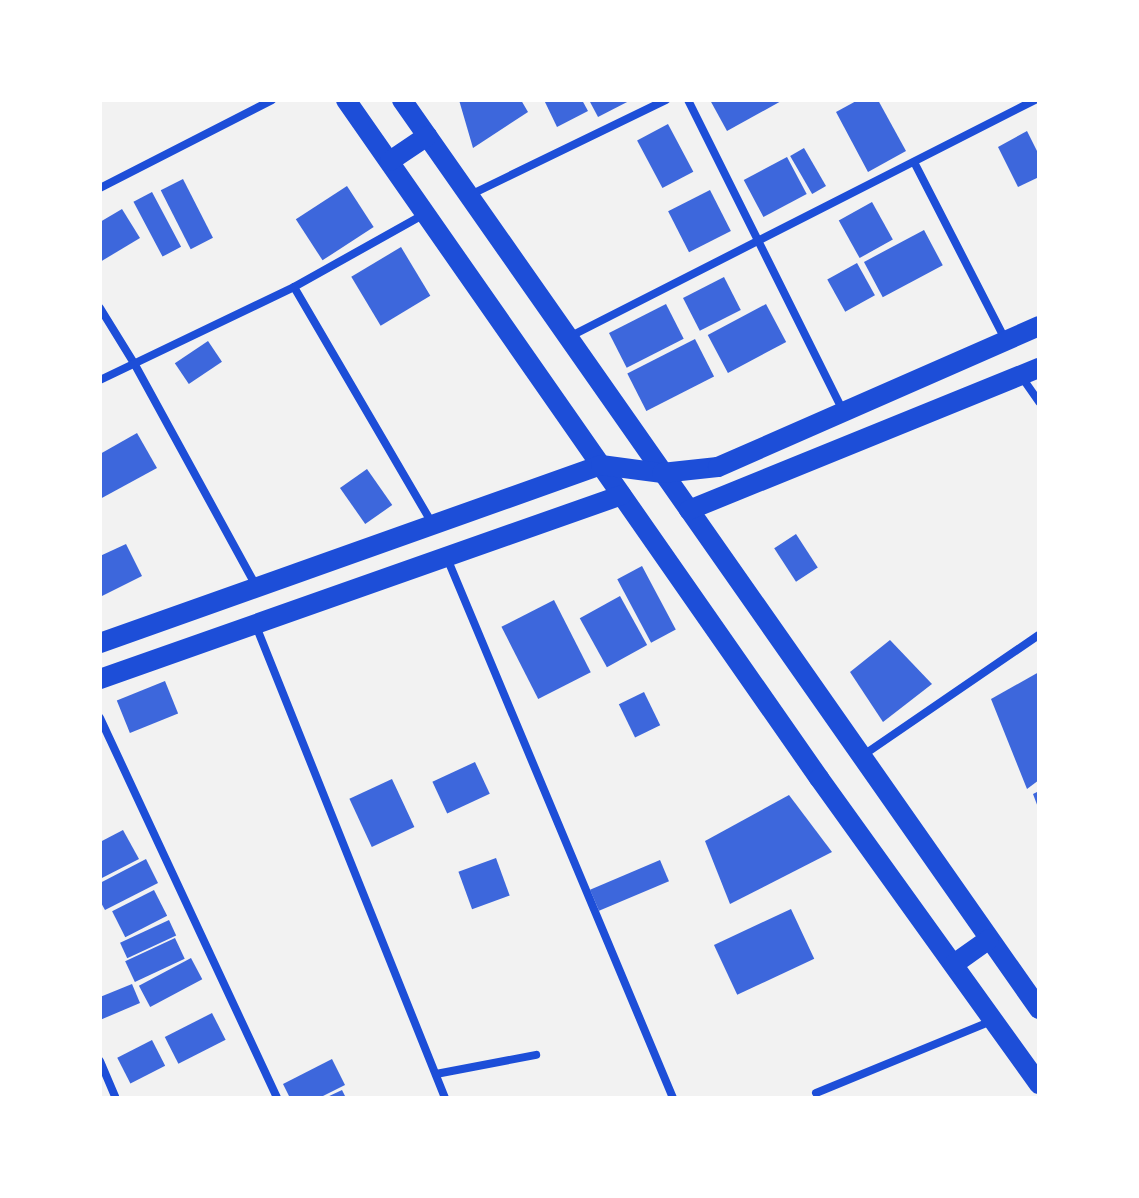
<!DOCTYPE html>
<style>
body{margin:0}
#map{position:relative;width:1139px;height:1198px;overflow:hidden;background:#f2f2f2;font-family:Helvetica,sans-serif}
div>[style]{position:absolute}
.building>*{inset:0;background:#3d67dc;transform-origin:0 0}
.minor>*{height:8px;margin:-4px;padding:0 4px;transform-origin:4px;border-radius:4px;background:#1d4ed8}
.primary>*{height:20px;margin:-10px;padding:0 10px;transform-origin:10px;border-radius:10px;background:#1d4ed8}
span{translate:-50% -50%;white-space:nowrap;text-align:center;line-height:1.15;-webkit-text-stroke:8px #fff;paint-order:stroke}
.frame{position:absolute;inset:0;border:102px solid #fff;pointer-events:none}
</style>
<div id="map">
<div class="building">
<i style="clip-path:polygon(459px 100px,521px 100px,528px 112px,473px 148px)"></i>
<i style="clip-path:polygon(544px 100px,582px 100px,588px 111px,557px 127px)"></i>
<i style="clip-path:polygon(589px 100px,631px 100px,598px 117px)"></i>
<i style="clip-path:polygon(710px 100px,783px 100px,727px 131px)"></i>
<i style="clip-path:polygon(858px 100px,878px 100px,906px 151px,868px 172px,836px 112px)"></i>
<i style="left:668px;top:124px;width:54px;height:35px;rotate:62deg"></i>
<i style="clip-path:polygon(1027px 131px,1039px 155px,1039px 177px,1018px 187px,998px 147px)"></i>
<i style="left:804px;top:148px;width:44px;height:16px;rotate:60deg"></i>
<i style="left:787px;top:157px;width:42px;height:49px;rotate:62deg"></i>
<i style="left:183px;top:179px;width:66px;height:25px;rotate:63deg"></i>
<i style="left:347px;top:186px;width:49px;height:61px;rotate:57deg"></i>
<i style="left:710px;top:190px;width:46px;height:47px;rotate:63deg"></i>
<i style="left:152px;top:192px;width:62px;height:21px;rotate:62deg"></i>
<i style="left:872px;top:202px;width:43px;height:38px;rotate:61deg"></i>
<i style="clip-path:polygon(122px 209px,140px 238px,100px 262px,100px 222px)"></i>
<i style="left:924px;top:230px;width:40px;height:68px;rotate:62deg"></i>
<i style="left:401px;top:247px;width:57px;height:58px;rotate:59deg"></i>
<i style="left:857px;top:263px;width:37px;height:34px;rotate:61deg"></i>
<i style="left:724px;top:277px;width:37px;height:46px;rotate:63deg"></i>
<i style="left:666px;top:304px;width:39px;height:64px;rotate:63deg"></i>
<i style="left:766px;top:304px;width:43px;height:66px;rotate:62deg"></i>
<i style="left:695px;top:339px;width:42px;height:76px;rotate:63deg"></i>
<i style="left:208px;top:341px;width:25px;height:40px;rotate:56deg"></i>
<i style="clip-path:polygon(137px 433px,157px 468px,100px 499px,100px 454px)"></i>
<i style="left:367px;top:469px;width:44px;height:33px;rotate:55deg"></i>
<i style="left:796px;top:534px;width:40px;height:26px;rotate:57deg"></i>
<i style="clip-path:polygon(126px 544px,142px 576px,100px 597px,100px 556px)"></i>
<i style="left:642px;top:566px;width:72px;height:28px;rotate:62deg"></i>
<i style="left:620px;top:596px;width:56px;height:46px;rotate:61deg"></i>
<i style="left:554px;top:600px;width:81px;height:59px;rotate:63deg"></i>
<i style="clip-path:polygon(890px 640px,932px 684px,883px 722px,850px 672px)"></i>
<i style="clip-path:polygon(1039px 672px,1039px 780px,1027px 789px,991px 699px)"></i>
<i style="left:165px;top:681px;width:35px;height:52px;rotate:68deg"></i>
<i style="left:644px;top:692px;width:37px;height:28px;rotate:64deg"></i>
<i style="left:475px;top:762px;width:35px;height:47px;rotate:65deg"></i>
<i style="left:392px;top:779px;width:53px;height:47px;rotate:65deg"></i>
<i style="clip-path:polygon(1039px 791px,1039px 810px,1033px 794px)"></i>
<i style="clip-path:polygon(789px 795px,832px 852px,730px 904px,705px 841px)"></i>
<i style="clip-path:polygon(123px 830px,139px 859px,100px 879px,100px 842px)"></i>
<i style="left:496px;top:858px;width:40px;height:40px;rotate:70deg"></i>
<i style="clip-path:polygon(146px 859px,158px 883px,105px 910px,100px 901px,100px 883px)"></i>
<i style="left:660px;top:860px;width:23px;height:76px;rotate:67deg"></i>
<i style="left:154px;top:890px;width:29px;height:47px;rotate:63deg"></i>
<i style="left:791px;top:909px;width:55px;height:85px;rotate:65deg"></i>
<i style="left:169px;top:920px;width:17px;height:54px;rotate:65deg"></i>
<i style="left:175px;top:938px;width:23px;height:55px;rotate:65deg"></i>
<i style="left:191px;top:958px;width:24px;height:59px;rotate:62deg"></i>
<i style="clip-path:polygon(132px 984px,140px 1003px,100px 1020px,100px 997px)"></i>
<i style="left:212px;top:1013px;width:30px;height:53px;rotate:63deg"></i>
<i style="left:152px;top:1040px;width:29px;height:39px;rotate:63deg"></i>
<i style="clip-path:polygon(332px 1059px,345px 1085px,319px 1098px,290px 1098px,283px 1084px)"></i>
<i style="clip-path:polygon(342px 1090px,346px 1098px,325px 1098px)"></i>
</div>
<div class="minor">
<i style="left:688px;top:100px;width:347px;rotate:63.5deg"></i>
<i style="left:914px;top:162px;width:199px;rotate:62.8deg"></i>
<i style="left:100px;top:188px;width:193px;rotate:-27.1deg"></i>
<i style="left:470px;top:195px;width:218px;rotate:-25.9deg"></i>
<i style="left:294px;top:287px;width:276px;rotate:59.7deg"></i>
<i style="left:100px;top:308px;width:65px;rotate:58.3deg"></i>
<i style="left:134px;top:363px;width:254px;rotate:61.3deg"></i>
<i style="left:569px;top:337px;width:523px;rotate:-26.96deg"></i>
<i style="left:1021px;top:376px;width:32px;rotate:55deg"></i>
<i style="left:100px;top:380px;width:215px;rotate:-25.6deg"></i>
<i style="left:294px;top:287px;width:148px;rotate:-29.2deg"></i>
<i style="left:447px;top:558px;width:585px;rotate:67.29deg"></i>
<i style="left:256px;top:626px;width:508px;rotate:68.18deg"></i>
<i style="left:100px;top:718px;width:419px;rotate:65deg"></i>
<i style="left:862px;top:756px;width:214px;rotate:-34.4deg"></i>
<i style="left:100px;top:1061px;width:39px;rotate:67deg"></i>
<i style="left:436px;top:1074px;width:102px;rotate:-10.8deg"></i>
<i style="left:816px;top:1093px;width:192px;rotate:-22.3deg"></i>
</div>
<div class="primary">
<i style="left:346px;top:100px;width:827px;rotate:55.1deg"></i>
<i style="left:819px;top:778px;width:377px;rotate:54.3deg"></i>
<i style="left:402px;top:100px;width:1110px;rotate:54.98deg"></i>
<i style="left:390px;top:161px;width:45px;rotate:-34deg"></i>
<i style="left:689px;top:510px;width:378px;rotate:-22.1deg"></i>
<i style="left:100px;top:643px;width:532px;rotate:-19.56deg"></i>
<i style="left:601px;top:465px;width:62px;rotate:7.5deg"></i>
<i style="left:662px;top:473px;width:56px;rotate:-6.1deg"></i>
<i style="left:718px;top:467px;width:351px;rotate:-23.7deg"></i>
<i style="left:100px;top:679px;width:553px;rotate:-19.42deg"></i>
<i style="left:954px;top:964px;width:43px;rotate:-35.5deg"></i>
</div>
<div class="frame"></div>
</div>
